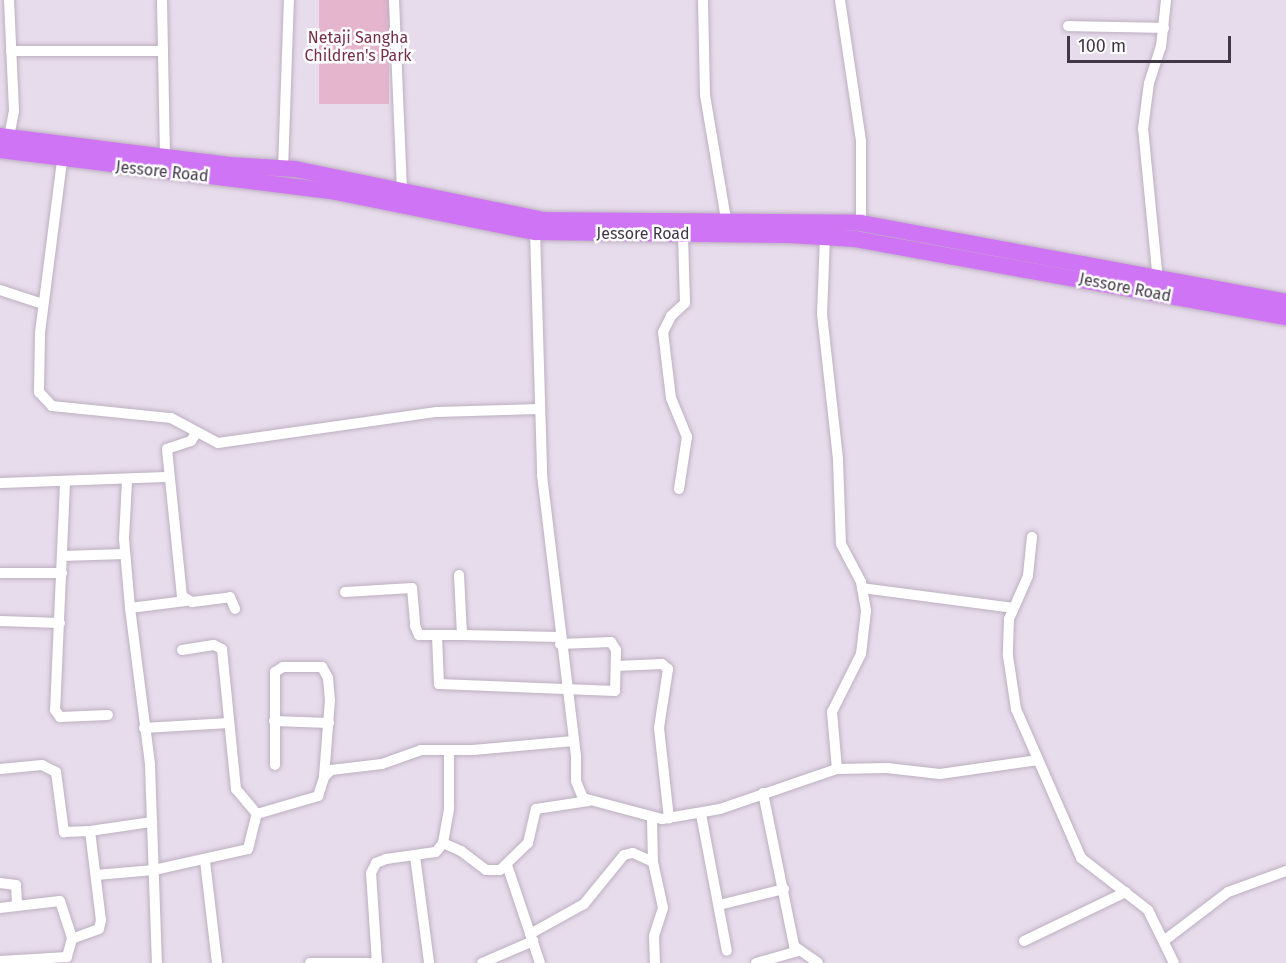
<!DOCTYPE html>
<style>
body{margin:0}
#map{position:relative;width:1286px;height:963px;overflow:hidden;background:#f1e9f3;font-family:"Fira Sans",sans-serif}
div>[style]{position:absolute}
.residential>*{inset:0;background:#e7dceb;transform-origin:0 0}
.green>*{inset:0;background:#e5b5cd;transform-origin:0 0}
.roads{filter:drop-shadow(0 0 2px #bcafc1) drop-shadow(0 0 2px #bcafc1)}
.minor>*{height:10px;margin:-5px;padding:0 5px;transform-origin:5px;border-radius:5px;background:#fff}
.highway>*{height:16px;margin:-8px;padding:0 8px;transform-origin:8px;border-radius:8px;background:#cf74f4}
span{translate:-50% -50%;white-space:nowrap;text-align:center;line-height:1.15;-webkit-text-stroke:5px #fff;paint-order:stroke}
.park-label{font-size:16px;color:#752f46}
.street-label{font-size:16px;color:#413847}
.scale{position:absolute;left:1067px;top:36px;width:164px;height:27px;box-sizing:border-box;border:3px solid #413847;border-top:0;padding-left:8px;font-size:18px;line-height:21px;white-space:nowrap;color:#413847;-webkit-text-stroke:4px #fff;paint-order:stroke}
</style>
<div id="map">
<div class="residential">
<i style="left:0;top:0;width:1286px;height:963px"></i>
</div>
<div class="green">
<i style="left:319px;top:0;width:70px;height:104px"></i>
</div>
<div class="roads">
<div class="minor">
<i style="left:9px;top:0;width:111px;rotate:87.4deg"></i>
<i style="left:14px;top:111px;width:26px;rotate:101deg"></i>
<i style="left:162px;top:0;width:158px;rotate:88.9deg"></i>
<i style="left:394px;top:0;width:192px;rotate:87.6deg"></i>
<i style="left:703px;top:0;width:95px;rotate:88.8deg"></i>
<i style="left:705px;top:95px;width:126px;rotate:80.4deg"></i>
<i style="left:840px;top:0;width:143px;rotate:81.5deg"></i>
<i style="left:861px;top:141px;width:82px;rotate:90deg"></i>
<i style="left:1068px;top:26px;width:96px;rotate:1.2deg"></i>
<i style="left:11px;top:51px;width:152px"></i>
<i style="left:62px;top:161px;width:173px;rotate:97.3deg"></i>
<i style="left:40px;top:333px;width:59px;rotate:91deg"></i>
<i style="left:39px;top:392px;width:19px;rotate:47deg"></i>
<i style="left:52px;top:406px;width:120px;rotate:5.8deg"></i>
<i style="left:171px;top:418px;width:53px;rotate:28deg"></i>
<i style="left:218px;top:443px;width:221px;rotate:-8.1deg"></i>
<i style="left:437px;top:412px;width:102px;rotate:-1.7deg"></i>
<i style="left:283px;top:169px;width:169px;rotate:-88deg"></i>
<i style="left:535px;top:232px;width:243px;rotate:88.3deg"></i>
<i style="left:542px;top:475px;width:283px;rotate:83.1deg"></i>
<i style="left:576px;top:756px;width:25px;rotate:90deg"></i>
<i style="left:576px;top:781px;width:18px;rotate:68deg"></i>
<i style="left:583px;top:798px;width:82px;rotate:14.9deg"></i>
<i style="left:662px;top:819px;width:59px;rotate:-9.8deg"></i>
<i style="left:720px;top:809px;width:124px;rotate:-18.9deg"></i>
<i style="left:837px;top:769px;width:50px;rotate:-1.1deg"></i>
<i style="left:887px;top:768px;width:53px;rotate:6.5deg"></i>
<i style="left:940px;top:774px;width:99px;rotate:-8.1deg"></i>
<i style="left:825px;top:237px;width:77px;rotate:92.2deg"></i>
<i style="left:822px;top:314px;width:147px;rotate:83.7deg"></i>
<i style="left:838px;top:460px;width:84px;rotate:88deg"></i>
<i style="left:841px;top:544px;width:43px;rotate:62.2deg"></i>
<i style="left:861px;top:582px;width:29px;rotate:80deg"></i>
<i style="left:866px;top:611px;width:43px;rotate:96.6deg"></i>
<i style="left:861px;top:654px;width:65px;rotate:116.6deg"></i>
<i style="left:832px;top:712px;width:57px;rotate:85deg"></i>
<i style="left:1158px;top:281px;width:153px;rotate:-95.6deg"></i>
<i style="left:1143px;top:129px;width:46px;rotate:-82.6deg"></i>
<i style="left:1149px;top:83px;width:38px;rotate:-72deg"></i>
<i style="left:1161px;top:47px;width:47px;rotate:-83.9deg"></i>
<i style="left:0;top:290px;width:45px;rotate:18deg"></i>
<i style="left:196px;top:433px;width:9px;rotate:122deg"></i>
<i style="left:191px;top:441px;width:25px;rotate:162deg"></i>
<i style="left:167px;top:449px;width:148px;rotate:84.2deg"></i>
<i style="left:182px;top:596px;width:12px;rotate:31deg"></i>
<i style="left:192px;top:602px;width:38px;rotate:-7deg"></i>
<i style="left:230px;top:597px;width:13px;rotate:67deg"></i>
<i style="left:127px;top:481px;width:58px;rotate:93deg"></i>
<i style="left:124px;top:539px;width:69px;rotate:85deg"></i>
<i style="left:130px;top:608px;width:56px;rotate:-7.1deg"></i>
<i style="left:0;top:483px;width:167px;rotate:-2.1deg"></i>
<i style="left:65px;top:483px;width:227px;rotate:92.5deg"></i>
<i style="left:55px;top:710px;width:9px;rotate:54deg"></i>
<i style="left:60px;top:717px;width:48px;rotate:-2.4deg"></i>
<i style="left:679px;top:489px;width:53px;rotate:-81.3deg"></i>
<i style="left:687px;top:437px;width:42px;rotate:-112.3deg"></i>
<i style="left:671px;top:398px;width:66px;rotate:-96.9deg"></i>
<i style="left:663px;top:332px;width:18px;rotate:-63deg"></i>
<i style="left:671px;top:316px;width:19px;rotate:-43deg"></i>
<i style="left:685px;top:303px;width:69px;rotate:-91.7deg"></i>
<i style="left:1032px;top:537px;width:39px;rotate:96deg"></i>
<i style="left:1028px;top:576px;width:47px;rotate:113.8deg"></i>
<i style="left:1009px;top:619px;width:37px;rotate:92deg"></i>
<i style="left:1008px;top:656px;width:54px;rotate:81.4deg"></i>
<i style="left:1016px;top:709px;width:163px;rotate:66.4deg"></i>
<i style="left:1081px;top:858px;width:85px;rotate:37.8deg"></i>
<i style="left:1148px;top:910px;width:59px;rotate:63.9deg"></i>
<i style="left:62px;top:556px;width:63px;rotate:-1.8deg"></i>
<i style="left:0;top:573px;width:62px"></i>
<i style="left:459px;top:575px;width:60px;rotate:87.1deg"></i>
<i style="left:462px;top:635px;width:98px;rotate:1.2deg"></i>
<i style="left:862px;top:588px;width:152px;rotate:7.5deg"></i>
<i style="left:345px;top:592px;width:67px;rotate:-3.4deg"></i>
<i style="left:412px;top:588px;width:38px;rotate:85deg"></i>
<i style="left:415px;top:626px;width:10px;rotate:66deg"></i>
<i style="left:419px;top:635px;width:43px"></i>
<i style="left:130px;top:608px;width:158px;rotate:82.7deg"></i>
<i style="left:150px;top:765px;width:198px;rotate:88deg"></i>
<i style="left:0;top:621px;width:60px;rotate:1.9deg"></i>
<i style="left:437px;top:636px;width:48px;rotate:87.6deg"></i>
<i style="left:439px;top:684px;width:176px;rotate:2.3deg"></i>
<i style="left:615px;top:691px;width:41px;rotate:-88.6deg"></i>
<i style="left:616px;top:650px;width:9px;rotate:-122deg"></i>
<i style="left:611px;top:642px;width:51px;rotate:177.8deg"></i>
<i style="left:182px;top:650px;width:32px;rotate:-9deg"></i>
<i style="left:214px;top:645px;width:9px;rotate:27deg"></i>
<i style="left:222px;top:649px;width:141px;rotate:84.3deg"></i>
<i style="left:236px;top:789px;width:33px;rotate:50deg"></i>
<i style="left:617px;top:666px;width:45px;rotate:-2.5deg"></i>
<i style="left:662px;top:664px;width:8px;rotate:40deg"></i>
<i style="left:668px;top:669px;width:60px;rotate:98.7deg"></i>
<i style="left:659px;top:728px;width:91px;rotate:83.7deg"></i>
<i style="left:274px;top:721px;width:55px;rotate:2.1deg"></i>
<i style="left:144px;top:728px;width:85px;rotate:-3.4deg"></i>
<i style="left:275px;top:765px;width:93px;rotate:-90deg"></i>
<i style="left:275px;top:672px;width:9px;rotate:-32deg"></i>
<i style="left:283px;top:667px;width:39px"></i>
<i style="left:322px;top:667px;width:13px;rotate:61deg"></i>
<i style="left:328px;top:678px;width:22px;rotate:85deg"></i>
<i style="left:330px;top:700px;width:77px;rotate:94.5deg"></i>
<i style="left:0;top:769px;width:42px;rotate:-5.4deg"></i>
<i style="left:42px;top:765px;width:16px;rotate:27deg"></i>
<i style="left:56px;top:772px;width:61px;rotate:82.4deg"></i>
<i style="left:64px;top:832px;width:26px;rotate:-2deg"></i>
<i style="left:90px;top:831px;width:90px;rotate:83deg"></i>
<i style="left:101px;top:920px;width:9px;rotate:103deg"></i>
<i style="left:99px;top:929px;width:29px;rotate:160deg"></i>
<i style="left:72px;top:939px;width:19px;rotate:106deg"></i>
<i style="left:67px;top:957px;width:67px;rotate:176.6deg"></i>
<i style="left:763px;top:793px;width:156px;rotate:78.5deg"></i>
<i style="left:794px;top:946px;width:29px;rotate:35deg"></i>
<i style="left:701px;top:814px;width:139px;rotate:79.3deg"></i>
<i style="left:652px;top:819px;width:43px;rotate:88.7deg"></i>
<i style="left:653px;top:862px;width:47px;rotate:77.7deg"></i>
<i style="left:663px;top:908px;width:29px;rotate:108deg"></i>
<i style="left:654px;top:936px;width:27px;rotate:88deg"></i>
<i style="left:90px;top:831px;width:63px;rotate:-8.3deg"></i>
<i style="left:443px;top:843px;width:20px;rotate:24deg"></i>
<i style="left:461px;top:851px;width:31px;rotate:37deg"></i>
<i style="left:486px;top:870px;width:14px"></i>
<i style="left:500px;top:870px;width:39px;rotate:-44deg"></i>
<i style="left:528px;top:843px;width:35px;rotate:-77deg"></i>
<i style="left:536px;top:809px;width:53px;rotate:-8.7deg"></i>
<i style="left:415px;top:856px;width:108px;rotate:82.5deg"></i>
<i style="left:205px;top:861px;width:103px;rotate:83.3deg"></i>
<i style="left:507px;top:865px;width:103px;rotate:71.4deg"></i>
<i style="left:96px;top:875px;width:58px;rotate:-4.9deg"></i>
<i style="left:154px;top:870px;width:96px;rotate:-12.6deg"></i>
<i style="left:248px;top:849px;width:36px;rotate:-76deg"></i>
<i style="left:257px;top:814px;width:64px;rotate:-16.4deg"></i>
<i style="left:318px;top:796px;width:20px;rotate:-72deg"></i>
<i style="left:324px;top:777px;width:10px;rotate:-45deg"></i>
<i style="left:331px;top:770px;width:51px;rotate:-6.7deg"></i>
<i style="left:382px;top:764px;width:41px;rotate:-19.7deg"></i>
<i style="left:421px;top:750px;width:52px"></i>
<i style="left:473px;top:750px;width:101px;rotate:-5.1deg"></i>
<i style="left:0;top:883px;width:16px;rotate:7deg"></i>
<i style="left:16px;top:885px;width:21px;rotate:87deg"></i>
<i style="left:719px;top:905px;width:67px;rotate:-13.8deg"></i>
<i style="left:0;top:908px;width:60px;rotate:-6.7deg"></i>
<i style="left:60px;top:901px;width:40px;rotate:72deg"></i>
<i style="left:530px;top:934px;width:62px;rotate:-29.1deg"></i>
<i style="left:584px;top:904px;width:63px;rotate:-50.8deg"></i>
<i style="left:624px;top:855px;width:9px;rotate:-13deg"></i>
<i style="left:633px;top:853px;width:22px;rotate:24deg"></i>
<i style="left:1165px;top:940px;width:79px;rotate:-37.3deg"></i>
<i style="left:1228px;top:892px;width:62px;rotate:-19.9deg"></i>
<i style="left:1024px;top:941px;width:113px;rotate:-25.7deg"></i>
<i style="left:310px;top:963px;width:61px"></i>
<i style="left:377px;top:963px;width:90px;rotate:-93.8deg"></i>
<i style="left:371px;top:873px;width:11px;rotate:-63deg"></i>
<i style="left:376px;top:863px;width:11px;rotate:-22deg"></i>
<i style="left:386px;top:859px;width:50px;rotate:-8deg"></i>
<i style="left:436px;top:852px;width:11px;rotate:-52deg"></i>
<i style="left:443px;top:843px;width:36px;rotate:-80deg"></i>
<i style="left:449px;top:808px;width:58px;rotate:-90deg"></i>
<i style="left:482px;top:963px;width:56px;rotate:-23.3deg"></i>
<i style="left:756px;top:963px;width:44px;rotate:-15.9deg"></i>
</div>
<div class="highway">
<i style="left:0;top:136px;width:231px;rotate:7.2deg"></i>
<i style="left:229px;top:165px;width:66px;rotate:3.5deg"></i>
<i style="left:295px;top:169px;width:254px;rotate:11.6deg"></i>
<i style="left:544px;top:220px;width:317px;rotate:0.5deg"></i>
<i style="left:861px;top:223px;width:432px;rotate:10.5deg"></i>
<i style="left:0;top:150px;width:339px;rotate:7.1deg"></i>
<i style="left:336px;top:192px;width:203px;rotate:11.4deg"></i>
<i style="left:535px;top:232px;width:254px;rotate:0.7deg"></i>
<i style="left:789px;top:235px;width:66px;rotate:3.5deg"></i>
<i style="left:855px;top:239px;width:438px;rotate:10.3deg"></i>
</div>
</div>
<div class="park-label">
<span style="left:358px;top:47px">Netaji Sangha<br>Children's Park</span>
</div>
<div class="street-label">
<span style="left:162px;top:172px;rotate:6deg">Jessore Road</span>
<span style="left:643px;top:234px">Jessore Road</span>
<span style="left:1125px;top:288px;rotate:11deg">Jessore Road</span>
</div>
<div class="scale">100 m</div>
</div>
